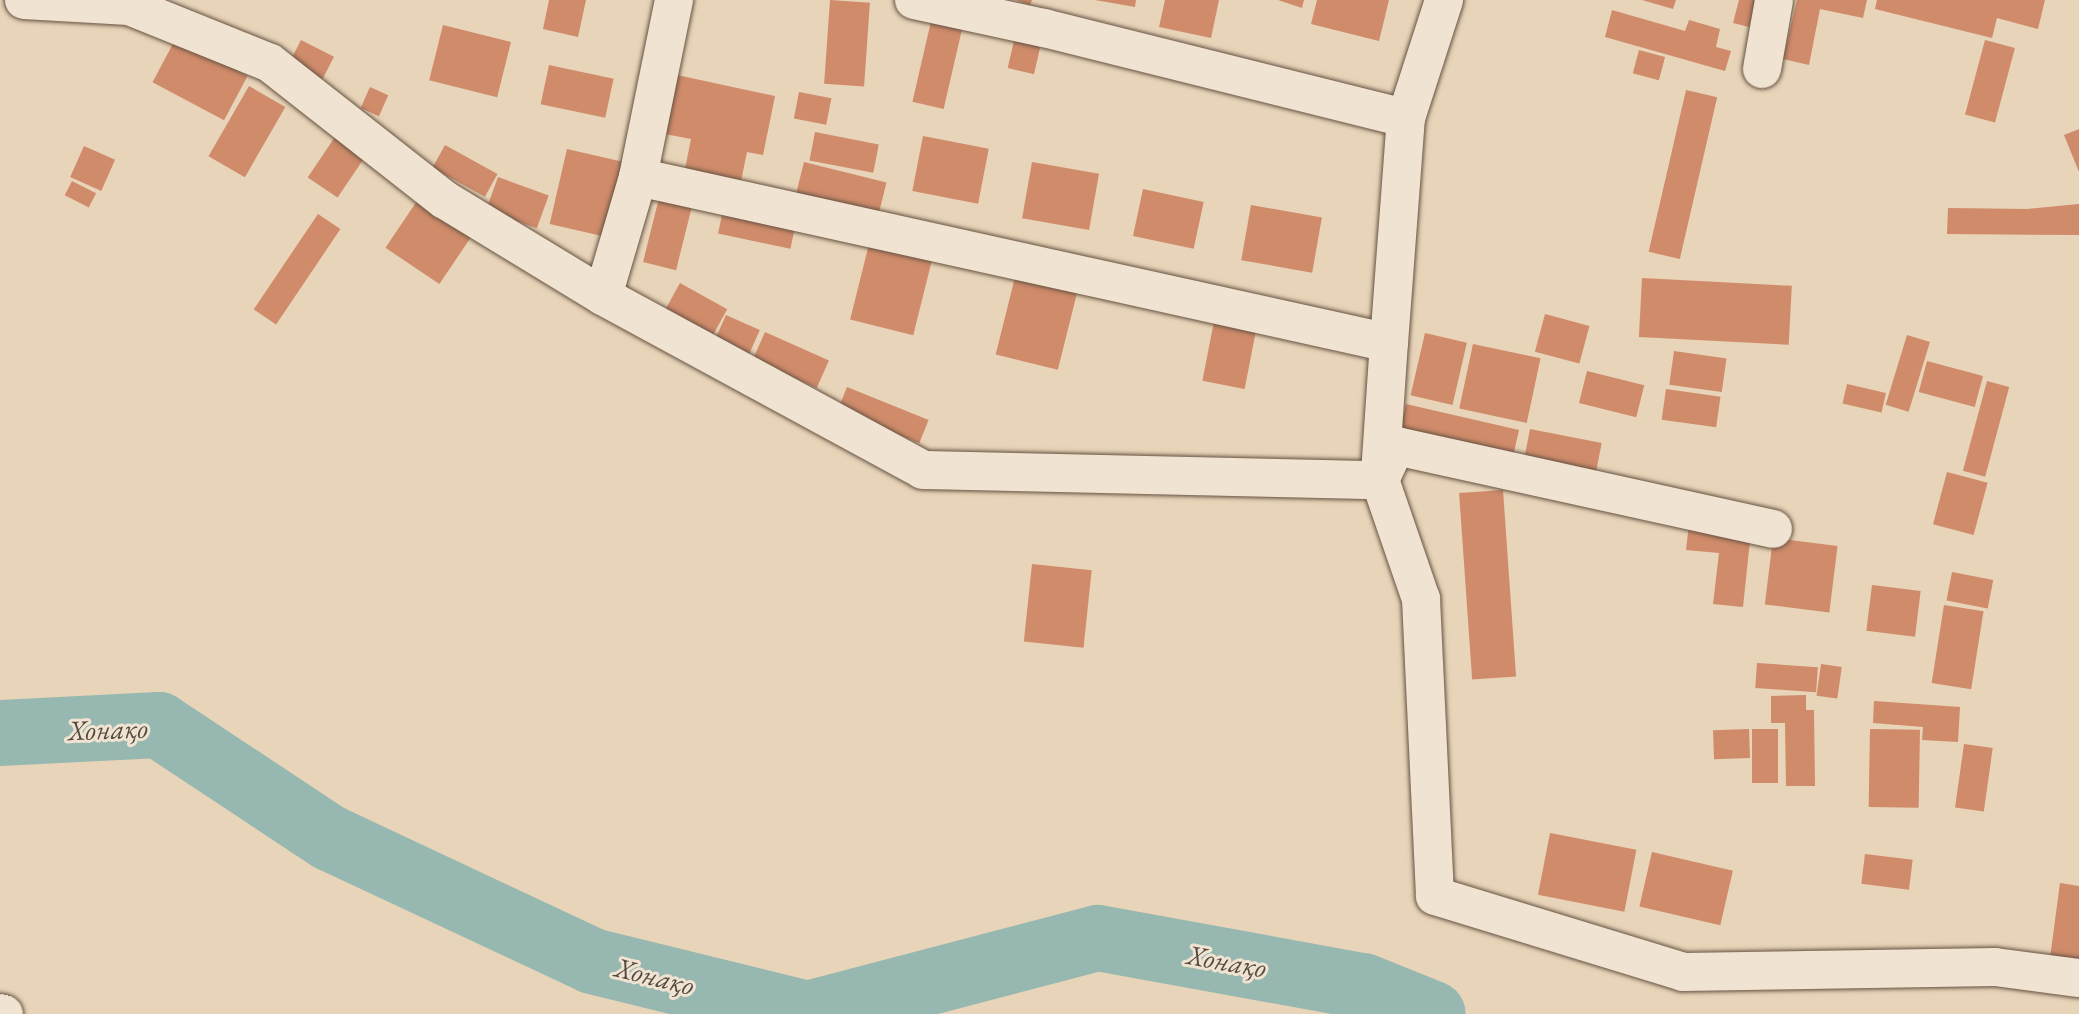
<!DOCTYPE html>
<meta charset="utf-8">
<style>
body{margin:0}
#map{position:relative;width:2079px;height:1014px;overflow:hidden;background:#e8d4b8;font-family:"EB Garamond",serif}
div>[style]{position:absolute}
.river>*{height:66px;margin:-33px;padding:0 33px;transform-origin:33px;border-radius:33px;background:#97b8b0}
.building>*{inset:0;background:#cf8b6a;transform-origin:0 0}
.roads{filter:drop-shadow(0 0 2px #665242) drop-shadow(0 0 2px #665242)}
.street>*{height:38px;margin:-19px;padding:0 19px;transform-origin:19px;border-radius:19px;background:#f0e3d1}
span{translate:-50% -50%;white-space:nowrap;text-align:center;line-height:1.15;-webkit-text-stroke:6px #f0e3d1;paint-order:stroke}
.water-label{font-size:28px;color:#524a40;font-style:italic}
</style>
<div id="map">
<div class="river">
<i style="left:0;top:733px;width:159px;rotate:-2.9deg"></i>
<i style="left:159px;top:725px;width:205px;rotate:33.5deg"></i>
<i style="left:330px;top:838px;width:289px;rotate:25.1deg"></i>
<i style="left:592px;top:961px;width:222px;rotate:13.8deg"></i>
<i style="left:808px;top:1014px;width:300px;rotate:-14.7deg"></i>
<i style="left:1098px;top:938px;width:269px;rotate:10.3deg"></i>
<i style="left:1363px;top:986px;width:75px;rotate:21.8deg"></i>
</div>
<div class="building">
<i style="clip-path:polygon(549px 0,586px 0,578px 37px,543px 29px)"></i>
<i style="left:830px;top:0;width:40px;height:84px;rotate:4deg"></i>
<i style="clip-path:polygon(1016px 0,1032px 0,1030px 5px)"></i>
<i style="clip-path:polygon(1095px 0,1136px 0,1135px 7px)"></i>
<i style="clip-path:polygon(1165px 0,1219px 0,1211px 38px,1159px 27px)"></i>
<i style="clip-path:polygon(1278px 0,1304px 0,1302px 8px)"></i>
<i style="clip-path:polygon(1317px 0,1389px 0,1379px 41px,1311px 24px)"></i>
<i style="clip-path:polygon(1642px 0,1676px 0,1673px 9px)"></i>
<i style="clip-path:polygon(1739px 0,1756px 0,1749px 27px,1733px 23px)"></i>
<i style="clip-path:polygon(1797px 0,1867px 0,1863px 18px,1820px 9px,1809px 65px,1783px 59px)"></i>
<i style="clip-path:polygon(1877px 0,2045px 0,2038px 29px,1997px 18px,1992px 38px,1875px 9px)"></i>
<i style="clip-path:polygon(1612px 10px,1685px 31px,1689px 20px,1720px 29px,1716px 47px,1731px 51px,1725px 71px,1605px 37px)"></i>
<i style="left:932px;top:17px;width:32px;height:87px;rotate:13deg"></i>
<i style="left:443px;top:25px;width:70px;height:57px;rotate:14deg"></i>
<i style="left:1016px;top:32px;width:27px;height:37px;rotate:13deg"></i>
<i style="left:176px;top:38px;width:81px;height:50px;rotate:28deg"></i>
<i style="left:301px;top:40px;width:37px;height:25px;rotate:27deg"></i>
<i style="left:1985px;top:40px;width:31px;height:77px;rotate:15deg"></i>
<i style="left:1639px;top:50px;width:27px;height:24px;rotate:15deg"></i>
<i style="left:549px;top:65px;width:66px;height:40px;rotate:12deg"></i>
<i style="clip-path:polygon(677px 75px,775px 96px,763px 155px,747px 152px,740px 186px,684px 174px,691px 139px,665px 134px)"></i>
<i style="left:249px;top:86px;width:42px;height:81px;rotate:30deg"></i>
<i style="left:370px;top:87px;width:20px;height:23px;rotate:24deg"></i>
<i style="left:1686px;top:90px;width:32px;height:166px;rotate:13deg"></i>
<i style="left:799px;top:92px;width:33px;height:27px;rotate:11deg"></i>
<i style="clip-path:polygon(2079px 129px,2079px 172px,2064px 135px)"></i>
<i style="left:339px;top:131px;width:36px;height:56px;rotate:34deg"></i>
<i style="left:815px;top:132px;width:65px;height:29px;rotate:11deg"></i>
<i style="left:923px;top:136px;width:67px;height:56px;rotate:11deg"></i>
<i style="left:445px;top:145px;width:60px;height:26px;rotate:29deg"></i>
<i style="left:84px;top:146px;width:34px;height:34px;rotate:24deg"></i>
<i style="left:567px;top:149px;width:66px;height:77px;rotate:13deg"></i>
<i style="left:804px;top:162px;width:85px;height:34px;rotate:14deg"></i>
<i style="left:1032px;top:162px;width:68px;height:57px;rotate:10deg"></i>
<i style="left:498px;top:177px;width:54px;height:35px;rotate:20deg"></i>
<i style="left:72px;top:181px;width:27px;height:16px;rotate:27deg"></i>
<i style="left:1143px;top:189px;width:62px;height:48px;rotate:12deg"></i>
<i style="left:660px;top:194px;width:34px;height:70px;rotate:14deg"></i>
<i style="left:419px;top:198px;width:65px;height:60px;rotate:34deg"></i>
<i style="clip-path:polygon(2079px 204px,2079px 235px,1947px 234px,1948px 208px,2027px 209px)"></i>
<i style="left:1251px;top:205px;width:72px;height:56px;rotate:10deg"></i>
<i style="left:723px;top:210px;width:74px;height:24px;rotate:12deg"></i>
<i style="left:318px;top:214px;width:27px;height:115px;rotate:34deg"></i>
<i style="left:870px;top:240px;width:65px;height:82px;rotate:14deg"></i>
<i style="left:1017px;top:269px;width:64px;height:88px;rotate:14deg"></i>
<i style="left:1642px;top:278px;width:150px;height:59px;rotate:3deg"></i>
<i style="left:680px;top:283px;width:54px;height:32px;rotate:29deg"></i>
<i style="left:1545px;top:314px;width:46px;height:39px;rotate:15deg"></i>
<i style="left:726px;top:315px;width:37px;height:28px;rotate:24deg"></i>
<i style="left:1215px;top:316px;width:43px;height:66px;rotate:11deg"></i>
<i style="left:765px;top:332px;width:70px;height:30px;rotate:24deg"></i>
<i style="left:1425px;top:333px;width:43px;height:64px;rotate:13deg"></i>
<i style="left:1907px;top:335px;width:24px;height:73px;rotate:17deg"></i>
<i style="left:1473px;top:344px;width:69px;height:66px;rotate:12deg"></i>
<i style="left:1674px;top:351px;width:53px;height:34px;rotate:8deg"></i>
<i style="left:1927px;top:361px;width:58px;height:32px;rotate:15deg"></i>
<i style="left:1587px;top:371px;width:59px;height:33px;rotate:14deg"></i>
<i style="left:1987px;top:381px;width:23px;height:93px;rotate:15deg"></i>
<i style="left:1847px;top:384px;width:40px;height:20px;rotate:13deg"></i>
<i style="left:847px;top:387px;width:88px;height:25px;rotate:22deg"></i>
<i style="left:1666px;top:389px;width:55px;height:31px;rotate:8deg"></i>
<i style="left:1406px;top:404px;width:116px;height:28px;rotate:13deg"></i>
<i style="left:1530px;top:429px;width:73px;height:31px;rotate:11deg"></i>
<i style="left:1947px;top:472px;width:42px;height:54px;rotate:15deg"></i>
<i style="left:1503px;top:490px;width:187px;height:44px;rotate:86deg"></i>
<i style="clip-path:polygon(1689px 524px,1751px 531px,1743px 607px,1713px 604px,1719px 553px,1686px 550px)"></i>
<i style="left:1773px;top:538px;width:65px;height:67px;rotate:7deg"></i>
<i style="left:1032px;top:564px;width:60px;height:78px;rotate:6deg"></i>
<i style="left:1952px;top:572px;width:42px;height:29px;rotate:11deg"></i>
<i style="left:1872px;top:585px;width:49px;height:46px;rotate:7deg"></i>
<i style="left:1944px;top:605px;width:40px;height:79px;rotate:9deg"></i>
<i style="left:1757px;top:663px;width:61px;height:25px;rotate:4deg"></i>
<i style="left:1821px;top:664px;width:21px;height:32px;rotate:8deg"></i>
<i style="clip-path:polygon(1806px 695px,1806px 710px,1814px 710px,1815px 786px,1786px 786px,1785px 723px,1771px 723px,1771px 696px)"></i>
<i style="clip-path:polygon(1874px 701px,1960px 707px,1958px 742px,1922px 740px,1923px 727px,1873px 723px)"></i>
<i style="left:1749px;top:729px;width:29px;height:36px;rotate:88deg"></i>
<i style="left:1752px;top:729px;width:26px;height:54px"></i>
<i style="left:1870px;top:729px;width:50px;height:78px;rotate:1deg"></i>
<i style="left:1964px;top:744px;width:29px;height:64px;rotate:8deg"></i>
<i style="left:1550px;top:833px;width:88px;height:63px;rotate:11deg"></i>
<i style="left:1652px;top:852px;width:83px;height:56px;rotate:13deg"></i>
<i style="left:1865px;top:854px;width:48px;height:30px;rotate:7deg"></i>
<i style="clip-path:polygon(2060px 883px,2079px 886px,2079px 962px,2050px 958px)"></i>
</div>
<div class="roads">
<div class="street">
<i style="left:24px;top:0;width:105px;rotate:3.3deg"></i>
<i style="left:129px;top:6px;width:152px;rotate:22deg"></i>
<i style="left:270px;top:63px;width:222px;rotate:38.1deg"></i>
<i style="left:445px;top:200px;width:185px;rotate:31.3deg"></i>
<i style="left:603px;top:296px;width:364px;rotate:28.5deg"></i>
<i style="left:923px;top:470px;width:457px;rotate:1.3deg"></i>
<i style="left:1380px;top:480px;width:126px;rotate:71deg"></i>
<i style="left:1421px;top:599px;width:297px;rotate:87.3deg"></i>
<i style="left:1435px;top:896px;width:259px;rotate:17deg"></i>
<i style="left:1683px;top:972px;width:312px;rotate:-0.9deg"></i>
<i style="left:1995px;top:967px;width:85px;rotate:7.5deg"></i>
<i style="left:674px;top:0;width:181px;rotate:101.5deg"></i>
<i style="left:638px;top:177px;width:769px;rotate:12.46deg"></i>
<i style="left:1389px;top:343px;width:226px;rotate:-85.7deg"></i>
<i style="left:1406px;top:118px;width:124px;rotate:-72.1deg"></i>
<i style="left:914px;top:0;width:133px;rotate:12.2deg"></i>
<i style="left:1044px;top:28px;width:373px;rotate:14deg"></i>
<i style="left:1762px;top:69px;width:70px;rotate:-80.1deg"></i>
<i style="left:603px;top:296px;width:124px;rotate:-73.6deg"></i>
<i style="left:1380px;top:474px;width:131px;rotate:-86.1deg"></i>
<i style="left:1380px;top:480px;width:38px;rotate:-65deg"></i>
<i style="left:1396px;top:446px;width:386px;rotate:12.4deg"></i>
<i style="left:0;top:1013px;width:4px;rotate:14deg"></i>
</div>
</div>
<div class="water-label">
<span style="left:108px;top:729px;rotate:-2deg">Хонақо</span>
<span style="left:1227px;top:961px;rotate:10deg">Хонақо</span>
<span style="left:655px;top:976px;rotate:14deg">Хонақо</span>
</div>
</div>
